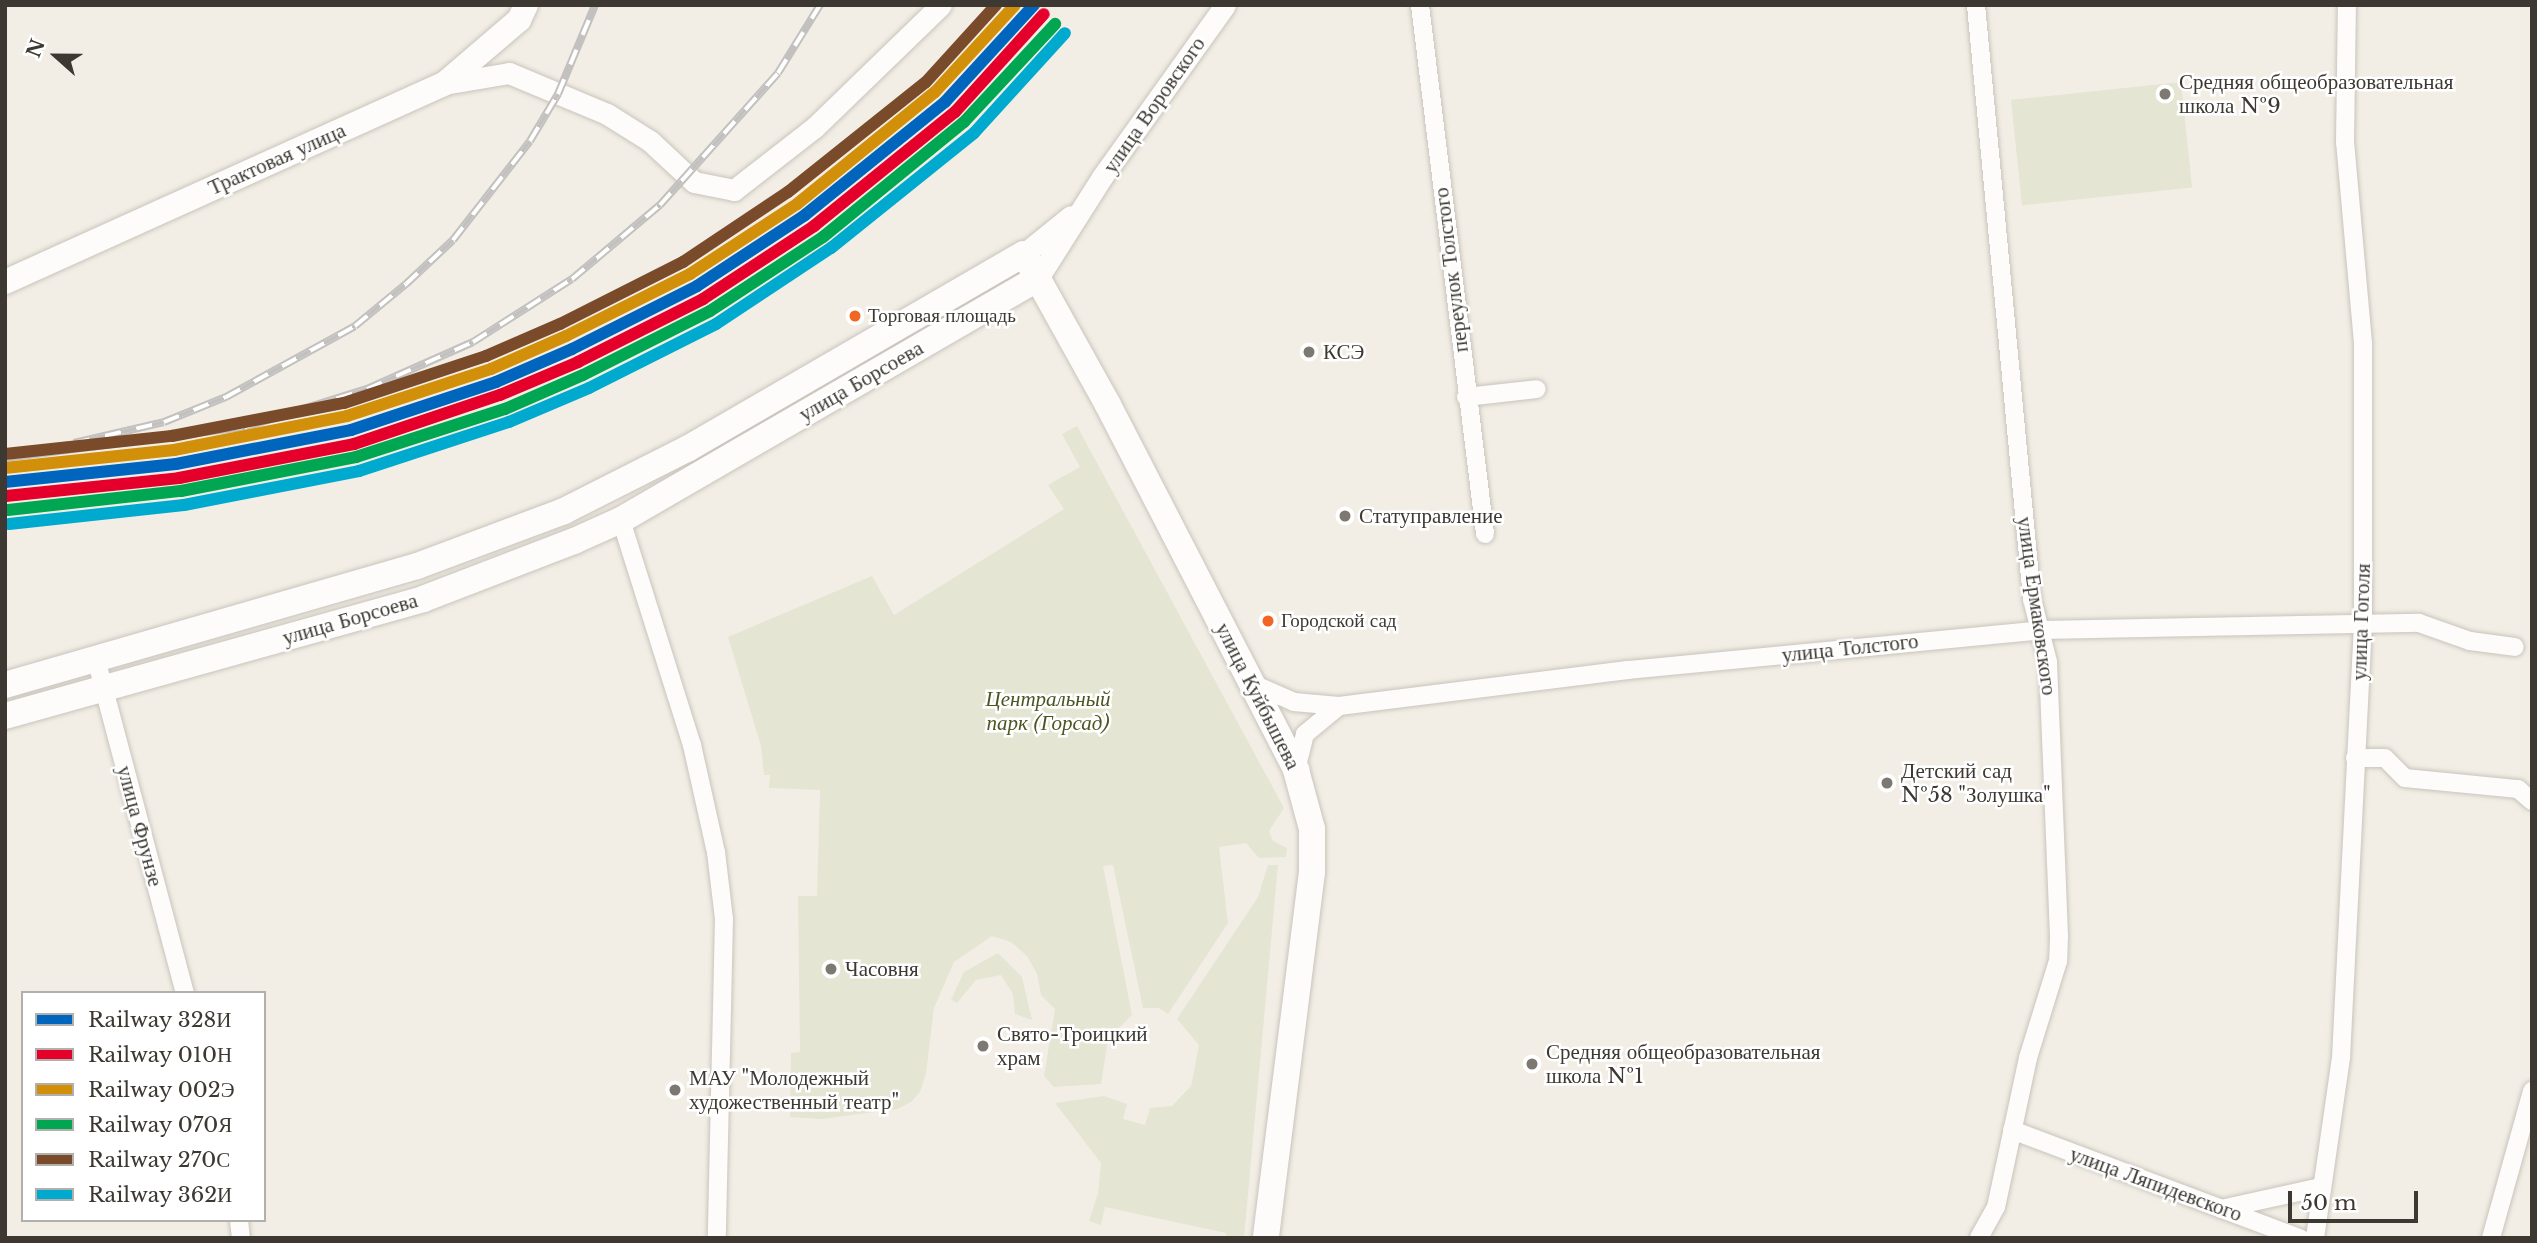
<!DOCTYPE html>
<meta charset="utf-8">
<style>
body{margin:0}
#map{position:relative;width:2537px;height:1243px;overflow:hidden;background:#f3eee5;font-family:"Libre Baskerville",serif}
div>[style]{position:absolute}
.green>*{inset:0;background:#e4e5d2;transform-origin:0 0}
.roads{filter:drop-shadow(0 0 2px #c8c4bc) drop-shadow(0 0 2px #c8c4bc)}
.minor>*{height:18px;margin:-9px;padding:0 9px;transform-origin:9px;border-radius:9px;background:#fdfcfb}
.tertiary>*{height:21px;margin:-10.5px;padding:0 10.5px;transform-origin:10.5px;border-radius:10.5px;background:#fdfcfb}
.secondary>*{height:24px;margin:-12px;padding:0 12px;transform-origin:12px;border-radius:12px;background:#fdfcfb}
.primary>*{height:26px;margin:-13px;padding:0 13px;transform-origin:13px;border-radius:13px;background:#fdfcfb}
.rail>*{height:8px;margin-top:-4px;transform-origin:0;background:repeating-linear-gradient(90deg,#fff 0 16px,#c2c1bf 0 32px);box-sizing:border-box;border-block:2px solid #c2c1bf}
.rail-1>*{height:12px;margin:-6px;padding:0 6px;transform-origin:6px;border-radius:6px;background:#0065bd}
.rail-2>*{height:12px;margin:-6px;padding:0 6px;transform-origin:6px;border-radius:6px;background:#e4002b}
.rail-3>*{height:12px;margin:-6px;padding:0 6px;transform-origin:6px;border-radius:6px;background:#d2900a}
.rail-4>*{height:12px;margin:-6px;padding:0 6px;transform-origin:6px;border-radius:6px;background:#00a651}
.rail-5>*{height:12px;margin:-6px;padding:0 6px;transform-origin:6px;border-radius:6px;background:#7a4b2a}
.rail-6>*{height:12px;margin:-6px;padding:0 6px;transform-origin:6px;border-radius:6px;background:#00a9ce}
.dots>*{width:19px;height:19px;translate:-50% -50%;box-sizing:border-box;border:4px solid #fff;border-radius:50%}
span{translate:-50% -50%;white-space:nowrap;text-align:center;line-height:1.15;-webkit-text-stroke:5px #fff;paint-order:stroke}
.bus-label{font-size:19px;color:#3d3932}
.left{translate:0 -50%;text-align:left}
.poi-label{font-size:21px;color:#3d3932}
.street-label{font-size:21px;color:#3d3932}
.park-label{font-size:21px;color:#4c5522;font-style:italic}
.frame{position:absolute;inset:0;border:7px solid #3d3932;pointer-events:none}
.legend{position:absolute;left:21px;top:991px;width:245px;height:231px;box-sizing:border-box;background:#fff;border:2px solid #b1b0ad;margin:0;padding:9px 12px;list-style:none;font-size:21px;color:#3d3932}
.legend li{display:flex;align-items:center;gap:14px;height:35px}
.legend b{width:35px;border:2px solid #b1b0ad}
.north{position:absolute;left:21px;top:21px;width:70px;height:70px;-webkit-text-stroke:5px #fff;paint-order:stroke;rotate:291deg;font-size:19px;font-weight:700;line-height:28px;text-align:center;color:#3d3932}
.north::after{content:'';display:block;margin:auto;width:24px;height:32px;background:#3d3932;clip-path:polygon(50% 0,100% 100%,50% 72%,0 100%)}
.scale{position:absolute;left:2288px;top:1191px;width:130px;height:32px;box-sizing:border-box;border:4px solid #3d3932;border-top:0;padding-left:9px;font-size:21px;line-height:24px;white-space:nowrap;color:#3d3932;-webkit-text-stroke:5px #fff;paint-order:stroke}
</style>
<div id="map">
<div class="green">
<i style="left:2181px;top:82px;width:106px;height:171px;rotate:84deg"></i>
<i style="clip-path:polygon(1077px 426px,1284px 808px,1269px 831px,1273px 841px,1287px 848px,1286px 857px,1259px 858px,1246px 843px,1219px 847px,1228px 923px,1168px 1014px,1159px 1008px,1143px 1008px,1113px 865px,1103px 866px,1132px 1015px,1108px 1039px,1101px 1084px,1054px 1087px,1044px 1076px,1055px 1009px,1041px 995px,1037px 974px,1027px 956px,1011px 942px,992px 936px,954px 962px,934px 1008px,926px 1073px,920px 1092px,911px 1102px,897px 1109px,822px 1119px,790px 1117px,791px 1053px,800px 1052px,798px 896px,817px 896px,820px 790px,769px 788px,770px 775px,764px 775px,761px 746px,728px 637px,872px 576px,894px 615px,1064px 509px,1048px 485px,1080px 467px,1062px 434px)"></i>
<i style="clip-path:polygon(1268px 865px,1278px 865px,1244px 1238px,1226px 1238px,1226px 1233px,1105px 1207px,1101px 1225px,1089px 1221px,1098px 1193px,1101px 1163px,1055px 1103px,1104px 1096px,1127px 1104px,1123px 1119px,1145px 1125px,1150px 1108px,1172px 1106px,1191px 1086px,1199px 1045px,1177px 1019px,1258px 897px)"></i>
<i style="clip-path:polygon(998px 953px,1022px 977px,1032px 1020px,1015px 1014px,1013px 994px,1001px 975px,976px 980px,957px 1003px,951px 1000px,964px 972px)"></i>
</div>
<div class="roads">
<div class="minor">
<i style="left:1420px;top:5px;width:533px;rotate:82.99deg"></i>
<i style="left:1976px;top:5px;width:597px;rotate:84.61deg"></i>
<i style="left:2032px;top:599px;width:65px;rotate:75.7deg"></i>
<i style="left:2048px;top:662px;width:275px;rotate:87.7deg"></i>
<i style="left:2059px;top:937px;width:24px;rotate:92deg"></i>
<i style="left:2058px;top:961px;width:102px;rotate:107.2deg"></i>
<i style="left:2028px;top:1058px;width:152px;rotate:102.1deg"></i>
<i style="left:1996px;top:1207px;width:35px;rotate:119deg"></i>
<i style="left:1466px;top:397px;width:71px;rotate:-6.4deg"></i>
<i style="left:621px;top:520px;width:236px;rotate:72.5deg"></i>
<i style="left:692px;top:745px;width:110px;rotate:77.4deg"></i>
<i style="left:716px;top:852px;width:67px;rotate:83.2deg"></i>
<i style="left:724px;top:919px;width:319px;rotate:91.3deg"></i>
<i style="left:96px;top:659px;width:346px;rotate:75.1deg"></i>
<i style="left:1253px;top:684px;width:45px;rotate:23.7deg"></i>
<i style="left:1294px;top:702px;width:45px;rotate:5.1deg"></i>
<i style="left:1339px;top:706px;width:291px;rotate:-7.1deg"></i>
<i style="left:1628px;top:670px;width:414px;rotate:-5.5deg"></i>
<i style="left:2040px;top:630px;width:379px;rotate:-1.1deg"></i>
<i style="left:2419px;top:623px;width:54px;rotate:19.4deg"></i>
<i style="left:2470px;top:641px;width:45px;rotate:7.6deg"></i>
<i style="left:2355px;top:758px;width:30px"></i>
<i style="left:2385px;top:758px;width:28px;rotate:45deg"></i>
<i style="left:2405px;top:778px;width:114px;rotate:5.6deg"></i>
<i style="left:2518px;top:789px;width:18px;rotate:41deg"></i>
<i style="left:1296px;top:770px;width:37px;rotate:-76deg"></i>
<i style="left:1305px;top:734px;width:44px;rotate:-39.5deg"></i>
<i style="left:2012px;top:1130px;width:308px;rotate:20.6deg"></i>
<i style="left:2221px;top:1209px;width:102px;rotate:-12.4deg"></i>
<i style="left:239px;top:1220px;width:18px;rotate:84deg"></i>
<i style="left:2315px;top:1238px;width:182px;rotate:-81.8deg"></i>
<i style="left:2341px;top:1058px;width:437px;rotate:-87.1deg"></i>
<i style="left:2363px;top:622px;width:279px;rotate:-90deg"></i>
<i style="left:2363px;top:343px;width:201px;rotate:-95.1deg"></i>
<i style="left:2345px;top:143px;width:138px;rotate:-89.2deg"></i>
<i style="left:2491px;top:1238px;width:153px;rotate:-74.4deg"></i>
</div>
<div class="tertiary">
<i style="left:444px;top:84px;width:66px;rotate:-9.6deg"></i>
<i style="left:509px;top:73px;width:106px;rotate:22.7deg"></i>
<i style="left:607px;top:114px;width:51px;rotate:32.1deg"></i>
<i style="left:650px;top:141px;width:60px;rotate:43deg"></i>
<i style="left:694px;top:182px;width:41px;rotate:11.3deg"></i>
<i style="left:734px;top:190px;width:103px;rotate:-37.9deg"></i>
<i style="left:815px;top:127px;width:175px;rotate:-44.1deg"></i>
<i style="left:1024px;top:254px;width:60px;rotate:-39deg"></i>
<i style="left:1038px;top:278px;width:120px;rotate:-57.6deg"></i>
<i style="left:1102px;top:177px;width:211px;rotate:-54.4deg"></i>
</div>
<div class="secondary">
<i style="left:5px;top:282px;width:482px;rotate:-24.3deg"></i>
<i style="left:444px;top:84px;width:99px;rotate:-40.5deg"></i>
<i style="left:519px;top:20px;width:17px;rotate:-65deg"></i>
</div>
<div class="primary">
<i style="left:5px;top:685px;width:429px;rotate:-16.1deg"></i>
<i style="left:417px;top:566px;width:157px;rotate:-20.5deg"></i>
<i style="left:564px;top:511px;width:138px;rotate:-26.8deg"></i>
<i style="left:687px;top:449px;width:389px;rotate:-30.1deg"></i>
<i style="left:1024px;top:254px;width:173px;rotate:60.9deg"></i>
<i style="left:1108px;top:405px;width:411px;rotate:62.7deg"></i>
<i style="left:1296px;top:770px;width:61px;rotate:74.8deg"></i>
<i style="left:1312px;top:829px;width:43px;rotate:90deg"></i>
<i style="left:1312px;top:872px;width:369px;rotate:97.2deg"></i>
<i style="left:5px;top:716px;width:434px;rotate:-15.6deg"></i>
<i style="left:423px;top:599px;width:162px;rotate:-21deg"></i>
<i style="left:574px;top:541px;width:51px;rotate:-24.1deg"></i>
<i style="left:621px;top:520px;width:482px;rotate:-30.1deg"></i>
</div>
</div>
<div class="rail">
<i style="left:74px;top:443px;width:92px;rotate:-13.1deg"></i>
<i style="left:164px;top:422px;width:67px;rotate:-22deg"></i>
<i style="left:226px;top:397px;width:147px;rotate:-28.8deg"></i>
<i style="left:355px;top:326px;width:66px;rotate:-39.5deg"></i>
<i style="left:406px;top:284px;width:64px;rotate:-43.1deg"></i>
<i style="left:453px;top:240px;width:125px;rotate:-52.1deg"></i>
<i style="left:530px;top:141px;width:55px;rotate:-59.2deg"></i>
<i style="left:558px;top:94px;width:96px;rotate:-67.4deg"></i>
<i style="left:5px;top:458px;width:242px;rotate:-7.4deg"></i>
<i style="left:245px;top:427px;width:128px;rotate:-17.3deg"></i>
<i style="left:367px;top:389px;width:116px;rotate:-23.9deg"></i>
<i style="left:473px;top:342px;width:117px;rotate:-32.5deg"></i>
<i style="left:572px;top:279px;width:115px;rotate:-40.1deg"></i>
<i style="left:660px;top:205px;width:177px;rotate:-48.2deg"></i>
<i style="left:778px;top:73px;width:80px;rotate:-58.3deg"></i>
</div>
<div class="rail-1">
<i style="left:5px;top:482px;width:172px;rotate:-6deg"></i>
<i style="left:176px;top:464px;width:178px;rotate:-11deg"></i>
<i style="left:351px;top:430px;width:153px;rotate:-18.3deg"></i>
<i style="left:496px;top:382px;width:83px;rotate:-23.5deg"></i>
<i style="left:572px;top:349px;width:140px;rotate:-26.7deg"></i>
<i style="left:697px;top:286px;width:129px;rotate:-33.3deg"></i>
<i style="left:805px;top:215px;width:180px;rotate:-38.9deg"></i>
<i style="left:945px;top:102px;width:132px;rotate:-47.5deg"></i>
</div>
<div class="rail-2">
<i style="left:6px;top:496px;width:174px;rotate:-5.9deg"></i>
<i style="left:179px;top:478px;width:178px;rotate:-11deg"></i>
<i style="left:354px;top:444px;width:154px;rotate:-18.6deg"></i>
<i style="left:500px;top:395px;width:85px;rotate:-22.9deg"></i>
<i style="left:578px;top:362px;width:140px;rotate:-26.7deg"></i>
<i style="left:703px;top:299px;width:133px;rotate:-33.3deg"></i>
<i style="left:814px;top:226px;width:181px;rotate:-39deg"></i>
<i style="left:955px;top:112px;width:132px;rotate:-47.8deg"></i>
</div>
<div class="rail-3">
<i style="left:5px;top:468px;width:170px;rotate:-6.1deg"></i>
<i style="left:174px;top:450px;width:176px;rotate:-11.1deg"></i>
<i style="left:347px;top:416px;width:151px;rotate:-18.1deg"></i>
<i style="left:491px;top:369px;width:82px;rotate:-23.7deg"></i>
<i style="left:566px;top:336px;width:139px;rotate:-26.6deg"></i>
<i style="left:690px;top:274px;width:128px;rotate:-33.2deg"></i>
<i style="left:797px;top:204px;width:178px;rotate:-39.1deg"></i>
<i style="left:935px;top:92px;width:118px;rotate:-47.4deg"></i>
</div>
<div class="rail-4">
<i style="left:8px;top:510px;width:174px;rotate:-6.3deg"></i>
<i style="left:181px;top:491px;width:178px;rotate:-11deg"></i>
<i style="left:356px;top:457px;width:157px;rotate:-17.9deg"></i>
<i style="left:505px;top:409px;width:85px;rotate:-23.6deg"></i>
<i style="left:583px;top:375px;width:142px;rotate:-26.7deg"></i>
<i style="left:710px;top:311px;width:135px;rotate:-33.2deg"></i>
<i style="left:823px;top:237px;width:182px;rotate:-39.2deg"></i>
<i style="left:964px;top:122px;width:134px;rotate:-47.1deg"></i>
</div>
<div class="rail-5">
<i style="left:5px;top:454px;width:168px;rotate:-6.2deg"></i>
<i style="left:172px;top:436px;width:175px;rotate:-10.9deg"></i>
<i style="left:344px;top:403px;width:150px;rotate:-18.3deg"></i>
<i style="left:486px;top:356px;width:81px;rotate:-23.4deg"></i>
<i style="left:560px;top:324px;width:138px;rotate:-26.8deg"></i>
<i style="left:683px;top:262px;width:126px;rotate:-33.7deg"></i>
<i style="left:788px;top:192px;width:176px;rotate:-38.6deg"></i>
<i style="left:926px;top:82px;width:104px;rotate:-47.7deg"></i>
</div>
<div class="rail-6">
<i style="left:9px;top:524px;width:176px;rotate:-6.2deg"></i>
<i style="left:184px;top:505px;width:178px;rotate:-11deg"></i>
<i style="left:359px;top:471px;width:158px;rotate:-18.1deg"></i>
<i style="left:509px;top:422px;width:87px;rotate:-23deg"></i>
<i style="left:589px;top:388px;width:142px;rotate:-26.7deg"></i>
<i style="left:716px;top:324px;width:138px;rotate:-33.5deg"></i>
<i style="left:831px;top:248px;width:184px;rotate:-38.8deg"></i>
<i style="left:974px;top:133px;width:135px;rotate:-47.7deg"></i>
</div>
<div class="dots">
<i style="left:2165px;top:94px;background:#7d7871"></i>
<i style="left:855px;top:316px;background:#f26522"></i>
<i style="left:1309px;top:352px;background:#7d7871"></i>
<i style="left:1345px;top:516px;background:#7d7871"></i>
<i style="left:1268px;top:621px;background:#f26522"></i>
<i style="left:1887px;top:783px;background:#7d7871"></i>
<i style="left:831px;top:969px;background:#7d7871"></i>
<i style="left:983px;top:1046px;background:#7d7871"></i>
<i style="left:1532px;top:1064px;background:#7d7871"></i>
<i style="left:675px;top:1090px;background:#7d7871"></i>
</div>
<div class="bus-label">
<span class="left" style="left:868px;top:316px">Торговая площадь</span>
<span class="left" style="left:1281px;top:621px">Городской сад</span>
</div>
<div class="poi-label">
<span class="left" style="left:2179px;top:94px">Средняя общеобразовательная<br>школа №9</span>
<span class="left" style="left:1323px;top:352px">КСЭ</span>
<span class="left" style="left:1359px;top:516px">Статуправление</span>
<span class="left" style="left:1901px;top:783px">Детский сад<br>№58 "Золушка"</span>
<span class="left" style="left:845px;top:969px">Часовня</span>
<span class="left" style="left:997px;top:1046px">Свято-Троицкий<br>храм</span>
<span class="left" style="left:1546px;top:1064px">Средняя общеобразовательная<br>школа №1</span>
<span class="left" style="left:689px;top:1090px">МАУ "Молодежный<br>художественный театр"</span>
</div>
<div class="street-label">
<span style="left:1154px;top:105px;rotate:-55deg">улица Воровского</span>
<span style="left:277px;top:159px;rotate:-24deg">Трактовая улица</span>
<span style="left:1451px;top:270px;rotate:-97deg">переулок Толстого</span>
<span style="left:861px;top:381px;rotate:-30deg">улица Борсоева</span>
<span style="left:2037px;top:606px;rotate:82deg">улица Ермаковского</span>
<span style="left:350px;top:619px;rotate:-16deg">улица Борсоева</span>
<span style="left:2361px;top:622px;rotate:-88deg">улица Гоголя</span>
<span style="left:1850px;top:648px;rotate:-6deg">улица Толстого</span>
<span style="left:1258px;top:696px;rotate:63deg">улица Куйбышева</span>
<span style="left:140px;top:826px;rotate:75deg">улица Фрунзе</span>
<span style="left:2156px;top:1184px;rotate:20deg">улица Ляпидевского</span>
</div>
<div class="park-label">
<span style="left:1048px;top:711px">Центральный<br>парк (Горсад)</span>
</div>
<div class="frame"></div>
<ul class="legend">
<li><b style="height:9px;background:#0065bd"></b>Railway 328И</li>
<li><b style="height:9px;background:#e4002b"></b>Railway 010Н</li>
<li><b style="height:9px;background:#d2900a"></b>Railway 002Э</li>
<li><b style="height:9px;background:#00a651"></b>Railway 070Я</li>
<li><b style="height:9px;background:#7a4b2a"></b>Railway 270С</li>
<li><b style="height:9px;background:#00a9ce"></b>Railway 362И</li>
</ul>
<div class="north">N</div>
<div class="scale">50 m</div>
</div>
